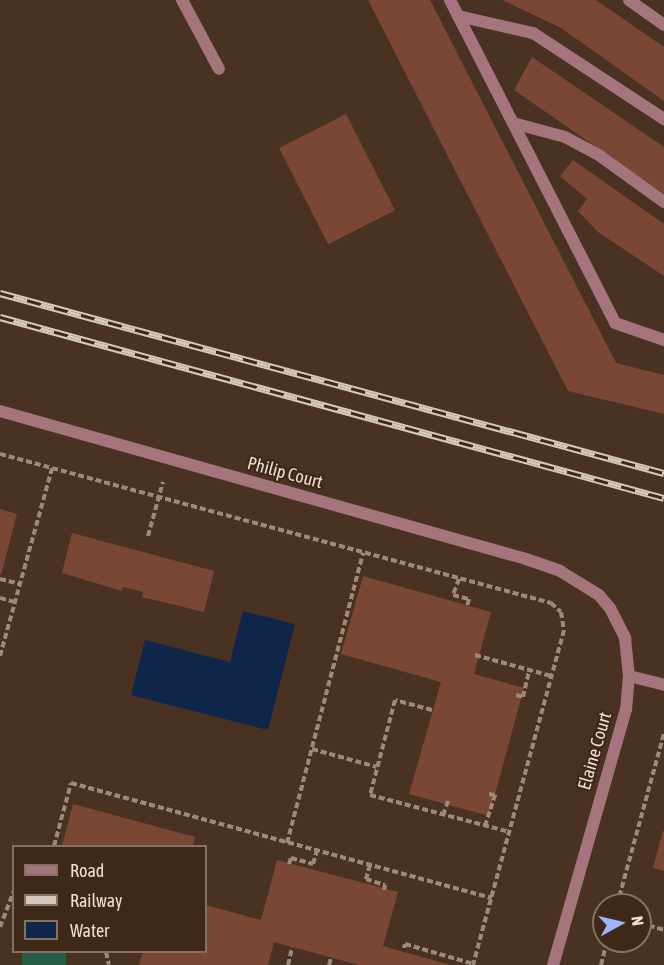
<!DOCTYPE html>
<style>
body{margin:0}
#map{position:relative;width:664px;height:965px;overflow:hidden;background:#493221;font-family:"Asap Condensed",sans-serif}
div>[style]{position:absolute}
.green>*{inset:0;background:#255e44;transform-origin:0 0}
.water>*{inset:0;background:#0f254a}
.building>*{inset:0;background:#7a4737;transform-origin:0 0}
.path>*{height:4px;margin-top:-2px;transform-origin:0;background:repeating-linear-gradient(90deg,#9d8a7c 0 6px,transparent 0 9px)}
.lane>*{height:12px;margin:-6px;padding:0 6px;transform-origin:6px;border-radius:6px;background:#a4757d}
.street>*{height:12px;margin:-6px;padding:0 6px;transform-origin:6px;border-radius:6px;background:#a4757d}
.rail>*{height:7px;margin-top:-3.5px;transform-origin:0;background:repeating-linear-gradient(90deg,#3e2817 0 14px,#d8c8bc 0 28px);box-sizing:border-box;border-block:2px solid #d8c8bc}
span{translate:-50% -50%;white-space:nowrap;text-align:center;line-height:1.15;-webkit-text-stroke:4.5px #3e2817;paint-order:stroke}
.street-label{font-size:18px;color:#efe0d5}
.legend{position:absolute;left:12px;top:845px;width:195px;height:108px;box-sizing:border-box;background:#3e2817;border:2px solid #857263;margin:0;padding:8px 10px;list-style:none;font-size:18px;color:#efe0d5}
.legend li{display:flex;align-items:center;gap:12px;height:30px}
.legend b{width:30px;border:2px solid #857263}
.north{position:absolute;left:592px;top:893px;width:60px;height:60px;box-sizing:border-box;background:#3e2817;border:2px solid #857263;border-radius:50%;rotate:82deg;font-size:16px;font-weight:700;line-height:24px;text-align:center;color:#efe0d5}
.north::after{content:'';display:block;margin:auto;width:21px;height:27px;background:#9db4fd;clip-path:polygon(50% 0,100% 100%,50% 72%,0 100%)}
</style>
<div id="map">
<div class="green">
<i style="left:22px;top:952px;width:44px;height:13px"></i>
</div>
<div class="water">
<i style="clip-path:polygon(243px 611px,295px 624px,268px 730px,131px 695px,145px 640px,230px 662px)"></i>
</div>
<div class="building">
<i style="clip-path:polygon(368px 0,430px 0,616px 363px,664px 375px,664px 414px,568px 391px)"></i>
<i style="clip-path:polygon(502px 0,596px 0,664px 47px,664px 101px,561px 28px)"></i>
<i style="clip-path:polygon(532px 57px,664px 147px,664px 194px,514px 90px)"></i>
<i style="left:346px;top:114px;width:108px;height:75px;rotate:63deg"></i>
<i style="clip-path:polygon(573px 160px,664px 224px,664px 276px,598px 232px,578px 211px,587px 199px,560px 176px)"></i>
<i style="clip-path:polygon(0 509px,17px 514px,1px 575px,0 575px)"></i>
<i style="clip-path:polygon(72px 533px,214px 571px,204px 612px,142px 597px,143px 592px,123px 587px,122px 591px,62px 573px)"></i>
<i style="clip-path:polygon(363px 576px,491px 612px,474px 674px,524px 688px,489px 816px,409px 794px,441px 682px,341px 654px)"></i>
<i style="clip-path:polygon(73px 804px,195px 837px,193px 846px,62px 846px)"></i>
<i style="clip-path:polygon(663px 831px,664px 831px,664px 871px,653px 868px)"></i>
<i style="clip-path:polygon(277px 860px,398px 892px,383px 946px,450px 965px,359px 965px,274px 942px,268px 965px,139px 965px,143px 952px,206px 952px,206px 905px,261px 920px)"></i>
</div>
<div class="path">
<i style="left:0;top:454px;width:571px;rotate:15.13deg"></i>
<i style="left:551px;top:603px;width:13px;rotate:42deg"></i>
<i style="left:561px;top:612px;width:18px;rotate:81deg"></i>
<i style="left:564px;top:630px;width:347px;rotate:105.2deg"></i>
<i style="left:148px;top:536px;width:56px;rotate:-74.5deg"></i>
<i style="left:0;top:579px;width:21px;rotate:14deg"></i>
<i style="left:459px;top:579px;width:17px;rotate:111deg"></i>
<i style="left:453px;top:595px;width:16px;rotate:14deg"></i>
<i style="left:469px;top:599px;width:7px;rotate:106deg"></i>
<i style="left:0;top:598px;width:16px;rotate:15deg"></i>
<i style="left:475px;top:655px;width:79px;rotate:15.4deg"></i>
<i style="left:0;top:656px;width:195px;rotate:-74.5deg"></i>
<i style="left:516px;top:695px;width:7px;rotate:16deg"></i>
<i style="left:523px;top:697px;width:28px;rotate:-77deg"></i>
<i style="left:432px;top:710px;width:38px;rotate:-165deg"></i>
<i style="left:395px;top:700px;width:98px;rotate:104.7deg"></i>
<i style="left:370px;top:795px;width:145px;rotate:14.8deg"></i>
<i style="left:312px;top:749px;width:67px;rotate:15.5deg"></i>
<i style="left:443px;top:815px;width:15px;rotate:-70deg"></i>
<i style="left:485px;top:826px;width:33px;rotate:-72deg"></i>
<i style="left:495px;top:795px;width:6px;rotate:-171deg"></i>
<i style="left:287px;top:843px;width:300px;rotate:-75.3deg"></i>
<i style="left:54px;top:846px;width:65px;rotate:-74.9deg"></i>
<i style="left:71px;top:783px;width:436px;rotate:15.3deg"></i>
<i style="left:289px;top:864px;width:6px;rotate:-72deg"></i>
<i style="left:291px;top:858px;width:23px;rotate:15deg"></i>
<i style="left:313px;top:864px;width:15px;rotate:-74deg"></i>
<i style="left:370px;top:865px;width:15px;rotate:106deg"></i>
<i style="left:366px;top:879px;width:20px;rotate:18deg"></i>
<i style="left:385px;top:885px;width:5px;rotate:101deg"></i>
<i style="left:617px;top:905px;width:178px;rotate:-74.7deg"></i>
<i style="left:640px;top:923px;width:25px;rotate:16deg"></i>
<i style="left:0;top:927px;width:39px;rotate:-69deg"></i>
<i style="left:404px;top:948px;width:4px;rotate:-76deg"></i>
<i style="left:405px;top:944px;width:72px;rotate:16.2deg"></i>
<i style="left:106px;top:952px;width:13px;rotate:77deg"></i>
<i style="left:288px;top:965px;width:18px;rotate:-77deg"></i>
<i style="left:329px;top:965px;width:7px;rotate:-74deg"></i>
<i style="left:601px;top:965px;width:25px;rotate:-76deg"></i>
</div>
<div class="lane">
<i style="left:182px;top:0;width:78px;rotate:61.8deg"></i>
<i style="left:450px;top:0;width:363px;rotate:62.9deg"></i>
<i style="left:615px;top:323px;width:52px;rotate:19.1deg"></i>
<i style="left:629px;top:0;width:43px;rotate:35.5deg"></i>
<i style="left:458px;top:16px;width:77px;rotate:12.8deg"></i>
<i style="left:533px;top:33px;width:157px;rotate:33.3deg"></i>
<i style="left:513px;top:123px;width:54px;rotate:15.1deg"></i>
<i style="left:565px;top:137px;width:40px;rotate:28deg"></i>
<i style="left:600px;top:156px;width:79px;rotate:35.7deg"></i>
</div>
<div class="street">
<i style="left:0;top:411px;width:546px;rotate:15.71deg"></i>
<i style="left:526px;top:559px;width:36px;rotate:19deg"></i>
<i style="left:560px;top:571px;width:46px;rotate:31.6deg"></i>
<i style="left:599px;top:595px;width:17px;rotate:50deg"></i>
<i style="left:610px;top:608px;width:34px;rotate:63deg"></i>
<i style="left:625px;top:638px;width:38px;rotate:84deg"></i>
<i style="left:629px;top:676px;width:33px;rotate:95deg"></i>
<i style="left:626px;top:709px;width:266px;rotate:105.9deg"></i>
<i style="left:629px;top:676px;width:36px;rotate:14deg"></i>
</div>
<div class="rail">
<i style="left:0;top:293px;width:688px;rotate:15.17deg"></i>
<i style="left:0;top:317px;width:688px;rotate:15.25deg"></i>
</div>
<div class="street-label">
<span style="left:285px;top:473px;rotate:15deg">Philip Court</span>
<span style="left:595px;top:751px;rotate:-74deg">Elaine Court</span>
</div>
<ul class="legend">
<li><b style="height:8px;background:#a4757d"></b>Road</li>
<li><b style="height:8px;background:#d8c8bc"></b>Railway</li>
<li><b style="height:16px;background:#0f254a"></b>Water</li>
</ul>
<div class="north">N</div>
</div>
